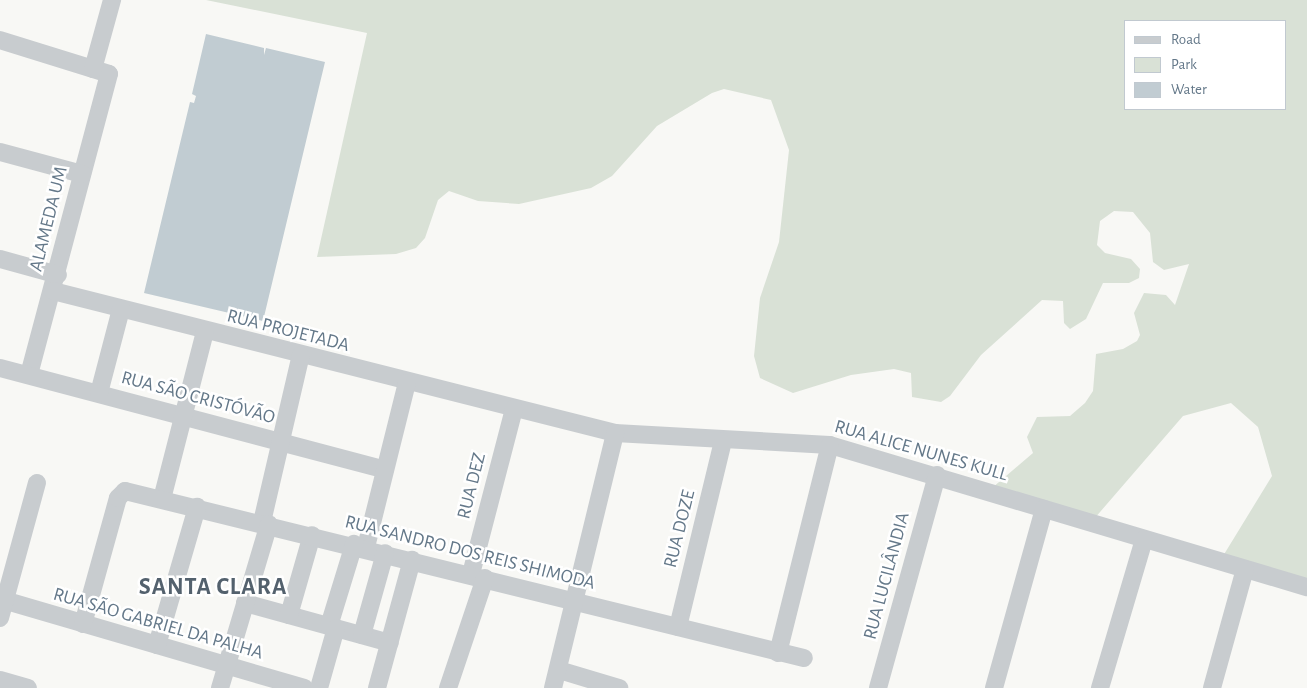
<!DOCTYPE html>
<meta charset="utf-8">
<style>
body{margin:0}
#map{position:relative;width:1307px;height:688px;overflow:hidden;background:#f8f8f5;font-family:"Alegreya Sans",sans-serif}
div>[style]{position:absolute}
.green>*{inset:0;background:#d9e1d6}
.water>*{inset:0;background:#c1ccd2}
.minor>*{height:18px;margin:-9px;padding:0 9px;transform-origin:9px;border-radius:9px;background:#c8cccf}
span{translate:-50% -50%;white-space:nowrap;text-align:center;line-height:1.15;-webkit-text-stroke:5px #fff;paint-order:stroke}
.street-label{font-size:19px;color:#647889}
.district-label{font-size:24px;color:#53616d;font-weight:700;letter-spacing:1px}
.legend{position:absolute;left:1124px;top:20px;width:162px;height:90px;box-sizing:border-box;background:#fff;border:1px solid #c1c9d0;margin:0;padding:6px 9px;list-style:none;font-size:15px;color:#647889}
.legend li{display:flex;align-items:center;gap:10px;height:25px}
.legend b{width:25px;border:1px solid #c1c9d0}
</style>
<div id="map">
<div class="green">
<i style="clip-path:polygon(evenodd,206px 0,1307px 0,1307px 580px,1223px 556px,1272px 476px,1258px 427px,1231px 403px,1183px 416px,1094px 519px,992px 488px,1033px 453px,1027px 437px,1037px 417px,1070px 416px,1085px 403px,1093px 391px,1096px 354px,1123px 349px,1137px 341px,1140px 335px,1134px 313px,1144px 293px,1166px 295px,1175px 305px,1189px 264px,1164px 270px,1153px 262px,1150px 233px,1133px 212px,1114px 211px,1100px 221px,1097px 245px,1105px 253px,1131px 259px,1140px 269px,1139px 278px,1129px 283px,1103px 283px,1086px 319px,1070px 329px,1064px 323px,1063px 301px,1042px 300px,981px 355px,950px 396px,941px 402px,912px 397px,911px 373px,894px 369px,851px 375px,793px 393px,760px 378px,754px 356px,760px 298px,779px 242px,789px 150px,771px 100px,724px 89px,712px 93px,657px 126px,612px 176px,591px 188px,519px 204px,478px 201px,449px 191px,438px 200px,425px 238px,416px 248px,396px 254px,317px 257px,367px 33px,206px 0,1126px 21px,1286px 21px,1286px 109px,1126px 109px,1126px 21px)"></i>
</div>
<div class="water">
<i style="clip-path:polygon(206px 34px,264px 48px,264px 55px,266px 48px,325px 62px,263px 321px,144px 293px,190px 102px,194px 103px,196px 96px,192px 94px)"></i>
</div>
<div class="minor">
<i style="left:0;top:40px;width:114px;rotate:17.3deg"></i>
<i style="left:109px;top:74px;width:311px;rotate:104.9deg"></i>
<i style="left:93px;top:69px;width:72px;rotate:-74.6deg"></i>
<i style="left:0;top:152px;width:85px;rotate:15deg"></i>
<i style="left:0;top:259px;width:60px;rotate:15.4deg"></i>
<i style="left:53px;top:291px;width:580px;rotate:14.18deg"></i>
<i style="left:615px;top:433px;width:215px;rotate:3.2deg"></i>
<i style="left:830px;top:445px;width:498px;rotate:16.6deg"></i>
<i style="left:0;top:368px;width:398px;rotate:14.8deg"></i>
<i style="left:99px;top:393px;width:87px;rotate:-75.3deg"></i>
<i style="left:162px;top:499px;width:172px;rotate:-75.6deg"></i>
<i style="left:262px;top:522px;width:171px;rotate:-76.9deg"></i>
<i style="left:366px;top:547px;width:169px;rotate:-76deg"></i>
<i style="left:471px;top:574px;width:171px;rotate:-75.4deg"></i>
<i style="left:0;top:599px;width:317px;rotate:16.3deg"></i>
<i style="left:245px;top:603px;width:150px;rotate:15.4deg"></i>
<i style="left:289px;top:615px;width:83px;rotate:-74deg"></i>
<i style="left:0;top:618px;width:140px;rotate:-74.7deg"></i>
<i style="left:83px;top:624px;width:131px;rotate:-74.5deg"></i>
<i style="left:118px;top:498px;width:10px;rotate:-45deg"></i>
<i style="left:125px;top:491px;width:699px;rotate:13.82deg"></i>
<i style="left:329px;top:626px;width:86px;rotate:-73deg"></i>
<i style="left:678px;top:627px;width:191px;rotate:-76.4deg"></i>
<i style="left:362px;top:635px;width:85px;rotate:-74.3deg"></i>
<i style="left:157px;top:645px;width:144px;rotate:-73.8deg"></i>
<i style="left:778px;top:653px;width:214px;rotate:-76deg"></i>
<i style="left:559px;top:670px;width:63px;rotate:16.7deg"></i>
<i style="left:0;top:680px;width:29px;rotate:16deg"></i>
<i style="left:220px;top:688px;width:171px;rotate:-73.4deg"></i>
<i style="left:319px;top:688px;width:62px;rotate:-74.2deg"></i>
<i style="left:377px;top:688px;width:133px;rotate:-74.7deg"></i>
<i style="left:448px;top:688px;width:116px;rotate:-71.4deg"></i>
<i style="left:553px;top:688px;width:262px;rotate:-76.3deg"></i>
<i style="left:878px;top:688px;width:221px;rotate:-74.5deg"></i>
<i style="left:994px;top:688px;width:186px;rotate:-74.4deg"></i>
<i style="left:1100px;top:688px;width:155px;rotate:-73.5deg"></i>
<i style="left:1212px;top:688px;width:123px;rotate:-74.5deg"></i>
</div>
<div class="street-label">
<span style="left:49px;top:219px;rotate:-76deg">ALAMEDA UM</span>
<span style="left:288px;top:331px;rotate:14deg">RUA PROJETADA</span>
<span style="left:198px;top:398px;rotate:15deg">RUA SÃO CRISTÓVÃO</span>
<span style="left:921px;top:451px;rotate:16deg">RUA ALICE NUNES KULL</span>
<span style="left:472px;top:486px;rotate:-76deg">RUA DEZ</span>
<span style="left:680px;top:529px;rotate:-76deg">RUA DOZE</span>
<span style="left:470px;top:553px;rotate:14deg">RUA SANDRO DOS REIS SHIMODA</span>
<span style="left:887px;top:576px;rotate:-75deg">RUA LUCILÂNDIA</span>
<span style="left:158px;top:624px;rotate:16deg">RUA SÃO GABRIEL DA PALHA</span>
</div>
<div class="district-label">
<span style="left:213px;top:588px">SANTA CLARA</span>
</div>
<ul class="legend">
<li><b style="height:6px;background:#c8cccf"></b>Road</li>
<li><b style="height:14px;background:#d9e1d6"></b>Park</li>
<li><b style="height:14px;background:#c1ccd2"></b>Water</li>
</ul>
</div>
